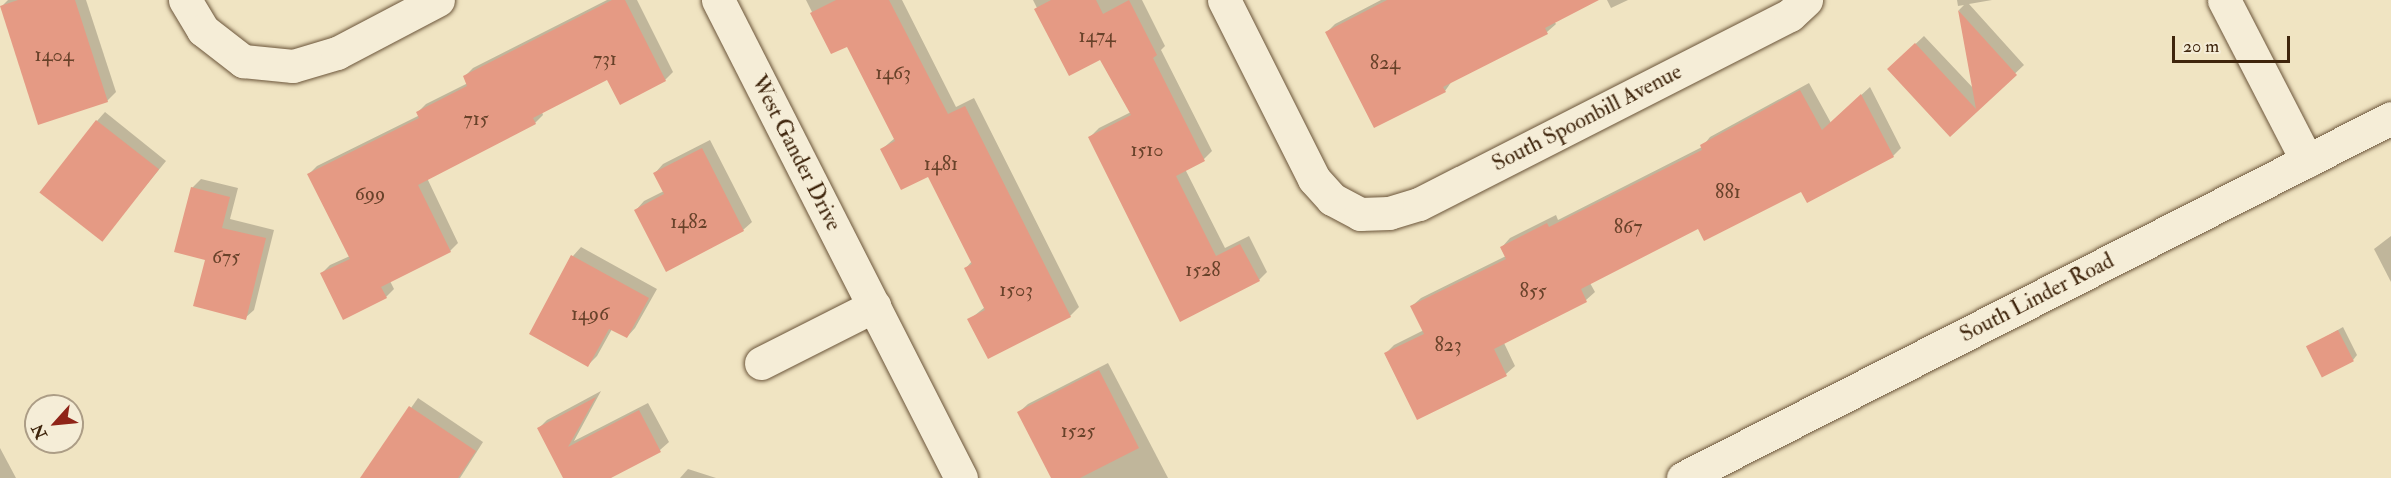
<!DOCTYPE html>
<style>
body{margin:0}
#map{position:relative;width:2391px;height:478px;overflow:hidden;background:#f0e4c2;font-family:"IM FELL Double Pica",serif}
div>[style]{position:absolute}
.shadow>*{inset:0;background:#0003}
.building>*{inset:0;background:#e59a84;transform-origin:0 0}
.roads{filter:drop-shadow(0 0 2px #6b553a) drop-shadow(0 0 2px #6b553a)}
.minor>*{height:33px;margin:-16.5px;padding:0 16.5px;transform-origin:16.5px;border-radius:16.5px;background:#f5edd7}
span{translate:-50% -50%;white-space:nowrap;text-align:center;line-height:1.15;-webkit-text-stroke:5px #f5edd7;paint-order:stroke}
.number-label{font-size:20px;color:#68422a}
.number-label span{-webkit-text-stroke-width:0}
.street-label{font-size:22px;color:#3f250c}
.north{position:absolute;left:24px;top:394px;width:60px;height:60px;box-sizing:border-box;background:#f5edd7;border:2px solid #ac9d86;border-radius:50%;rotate:243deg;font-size:16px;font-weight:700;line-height:24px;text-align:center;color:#3f250c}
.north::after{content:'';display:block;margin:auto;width:21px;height:27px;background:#8f2418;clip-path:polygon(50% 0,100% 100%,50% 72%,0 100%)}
.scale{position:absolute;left:2172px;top:36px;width:118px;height:27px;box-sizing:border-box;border:3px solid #3f250c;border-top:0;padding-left:8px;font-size:18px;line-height:21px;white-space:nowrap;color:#3f250c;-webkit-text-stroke:4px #f5edd7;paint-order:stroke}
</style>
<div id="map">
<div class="shadow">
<i style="clip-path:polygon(8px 0,86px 0,116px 92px,107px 101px,2px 6px)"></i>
<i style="clip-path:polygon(607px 0,637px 0,673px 72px,665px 80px,608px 78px,542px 112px,543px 115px,535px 123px,427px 178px,458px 243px,450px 251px,390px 281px,394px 289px,386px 297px,322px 273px,330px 265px,350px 256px,309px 174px,317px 166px,420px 115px,418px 112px,426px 104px,468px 83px,464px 77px,473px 68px)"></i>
<i style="clip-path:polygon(806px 0,902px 0,956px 107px,974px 98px,1079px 307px,1070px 316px,969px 320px,985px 307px,966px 268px,972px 261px,928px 175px,882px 149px,895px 138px,847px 45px,832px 52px)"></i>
<i style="clip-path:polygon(1033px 0,1142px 0,1165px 46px,1161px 50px,1212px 151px,1204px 159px,1185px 169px,1225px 248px,1249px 236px,1267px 272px,1259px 280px,1181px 320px,1090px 137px,1099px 128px,1131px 112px,1101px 58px,1070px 74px)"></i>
<i style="clip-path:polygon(1381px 0,1596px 0,1554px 21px,1556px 24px,1547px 32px,1452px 81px,1445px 91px,1327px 32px,1335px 24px)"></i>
<i style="clip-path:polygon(1607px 0,1628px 0,1611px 8px)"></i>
<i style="clip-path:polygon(1957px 0,1992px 0,1969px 4px,2024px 65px,1950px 135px,1889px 69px,1924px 36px,1974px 89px,1959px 10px,1964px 5px,1958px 6px)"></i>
<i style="clip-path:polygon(1809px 83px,1831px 123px,1870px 87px,1901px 148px,1893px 156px,1699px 227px,1590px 283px,1595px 292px,1586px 300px,1504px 343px,1515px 366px,1506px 374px,1418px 418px,1385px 354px,1394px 345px,1424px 330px,1412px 306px,1421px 298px,1506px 256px,1502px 247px,1510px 238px,1556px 215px,1558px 220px,1702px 147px,1710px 137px)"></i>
<i style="clip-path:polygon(105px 112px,166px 161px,108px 232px,97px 121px)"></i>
<i style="clip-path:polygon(710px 140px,752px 222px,743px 230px,636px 210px,644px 201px,664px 191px,655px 173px,663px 164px)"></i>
<i style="clip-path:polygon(201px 179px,238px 188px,230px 219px,274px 230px,254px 310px,245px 318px,207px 259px,192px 188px)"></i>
<i style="clip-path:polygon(2391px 236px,2391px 282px,2374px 249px)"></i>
<i style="clip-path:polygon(581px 247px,657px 289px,635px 328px,627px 337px,612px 329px,597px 356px,588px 365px,573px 256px)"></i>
<i style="clip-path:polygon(2343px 327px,2357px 355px,2353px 360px,2308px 347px)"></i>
<i style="clip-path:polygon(1108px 363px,1168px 478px,1052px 478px,1019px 412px,1028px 404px)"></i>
<i style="clip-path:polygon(601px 391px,574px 441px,648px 403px,669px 442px,660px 450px,608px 478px,565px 478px,539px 428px,547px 420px)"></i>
<i style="clip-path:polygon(418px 398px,483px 442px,460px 478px,362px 478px)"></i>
<i style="clip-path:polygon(0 448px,16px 478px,0 478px)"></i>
<i style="clip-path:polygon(688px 469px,716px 478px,680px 478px)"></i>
</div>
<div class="building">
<i style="clip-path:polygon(18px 0,75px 0,108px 102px,38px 125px,0 6px)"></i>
<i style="clip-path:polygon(612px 0,625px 0,666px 81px,620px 105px,607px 80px,533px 118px,536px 124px,418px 185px,451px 252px,381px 287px,387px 298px,343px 320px,320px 273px,350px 259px,307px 174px,419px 118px,416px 112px,467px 86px,463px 76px)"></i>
<i style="clip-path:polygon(836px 0,889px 0,948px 114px,965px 106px,1071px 317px,988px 359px,967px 319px,985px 310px,964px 268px,972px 264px,928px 177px,901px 190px,880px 149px,895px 141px,847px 47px,831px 54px,810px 13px)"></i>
<i style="clip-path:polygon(1051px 0,1096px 0,1103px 14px,1129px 0,1157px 55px,1153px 58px,1205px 161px,1176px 176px,1216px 256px,1240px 244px,1260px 281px,1180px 322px,1088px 137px,1131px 115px,1100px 60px,1069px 76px,1034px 9px)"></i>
<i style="clip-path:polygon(1387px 0,1599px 0,1545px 28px,1548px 34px,1443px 87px,1446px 92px,1374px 128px,1325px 32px)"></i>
<i style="clip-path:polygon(1958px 10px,2017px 75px,1950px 137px,1887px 69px,1915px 43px,1976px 109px)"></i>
<i style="clip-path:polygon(1800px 90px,1822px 130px,1861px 94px,1894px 157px,1807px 203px,1801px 192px,1704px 241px,1698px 229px,1581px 289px,1587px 302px,1494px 349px,1507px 376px,1417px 420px,1384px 353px,1424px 334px,1410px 306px,1506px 259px,1500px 247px,1547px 223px,1549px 227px,1702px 150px,1700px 145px)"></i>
<i style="left:96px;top:120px;width:80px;height:92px;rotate:38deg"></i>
<i style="clip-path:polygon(702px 148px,744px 231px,666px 272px,634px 210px,664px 194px,653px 173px)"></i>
<i style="clip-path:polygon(191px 187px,230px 197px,222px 228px,266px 238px,246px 320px,193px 306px,205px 260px,174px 252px)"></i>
<i style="clip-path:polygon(571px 255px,649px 298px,627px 338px,609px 329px,588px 367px,529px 334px)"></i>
<i style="left:2338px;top:330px;width:35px;height:36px;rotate:63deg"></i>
<i style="clip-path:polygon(1099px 370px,1139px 448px,1080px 478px,1051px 478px,1017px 412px)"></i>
<i style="clip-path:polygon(596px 397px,568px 447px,639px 410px,661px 452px,611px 478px,563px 478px,537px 428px)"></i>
<i style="clip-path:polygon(409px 406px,476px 451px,458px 478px,360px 478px)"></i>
</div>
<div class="roads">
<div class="minor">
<i style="left:185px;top:0;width:35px;rotate:59deg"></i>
<i style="left:203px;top:30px;width:51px;rotate:37.8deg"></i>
<i style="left:243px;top:61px;width:50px;rotate:5.7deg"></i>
<i style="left:293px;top:66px;width:46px;rotate:-16.5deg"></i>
<i style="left:337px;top:53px;width:114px;rotate:-27.7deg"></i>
<i style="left:718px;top:0;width:536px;rotate:63.05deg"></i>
<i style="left:1224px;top:0;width:200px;rotate:63.3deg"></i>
<i style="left:1314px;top:179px;width:27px;rotate:48deg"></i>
<i style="left:1332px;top:199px;width:32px;rotate:28deg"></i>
<i style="left:1360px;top:214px;width:29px;rotate:-2deg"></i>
<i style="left:1389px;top:213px;width:31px;rotate:-17deg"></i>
<i style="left:1419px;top:204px;width:416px;rotate:-27deg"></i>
<i style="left:1790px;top:15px;width:22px;rotate:-43deg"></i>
<i style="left:2224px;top:0;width:181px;rotate:62.7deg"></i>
<i style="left:761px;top:363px;width:127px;rotate:-26.8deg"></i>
<i style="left:1683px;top:478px;width:794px;rotate:-26.95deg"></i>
</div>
</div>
<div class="number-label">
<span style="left:1097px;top:35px">1474</span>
<span style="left:54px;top:54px">1404</span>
<span style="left:605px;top:58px">731</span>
<span style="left:1385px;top:62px">824</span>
<span style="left:893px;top:72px">1463</span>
<span style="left:476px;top:118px">715</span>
<span style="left:1147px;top:149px">1510</span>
<span style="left:941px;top:163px">1481</span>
<span style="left:1728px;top:191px">881</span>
<span style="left:370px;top:193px">699</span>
<span style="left:689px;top:221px">1482</span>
<span style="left:1628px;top:226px">867</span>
<span style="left:226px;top:256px">675</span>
<span style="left:1203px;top:269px">1528</span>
<span style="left:1016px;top:289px">1503</span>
<span style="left:1533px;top:290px">855</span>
<span style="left:590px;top:313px">1496</span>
<span style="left:1448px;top:344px">823</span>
<span style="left:1078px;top:430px">1525</span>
</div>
<div class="street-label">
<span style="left:1587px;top:118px;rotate:-27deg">South Spoonbill Avenue</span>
<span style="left:796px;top:153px;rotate:63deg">West Gander Drive</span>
<span style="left:2037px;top:298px;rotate:-27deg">South Linder Road</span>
</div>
<div class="north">N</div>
<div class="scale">20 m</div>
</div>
